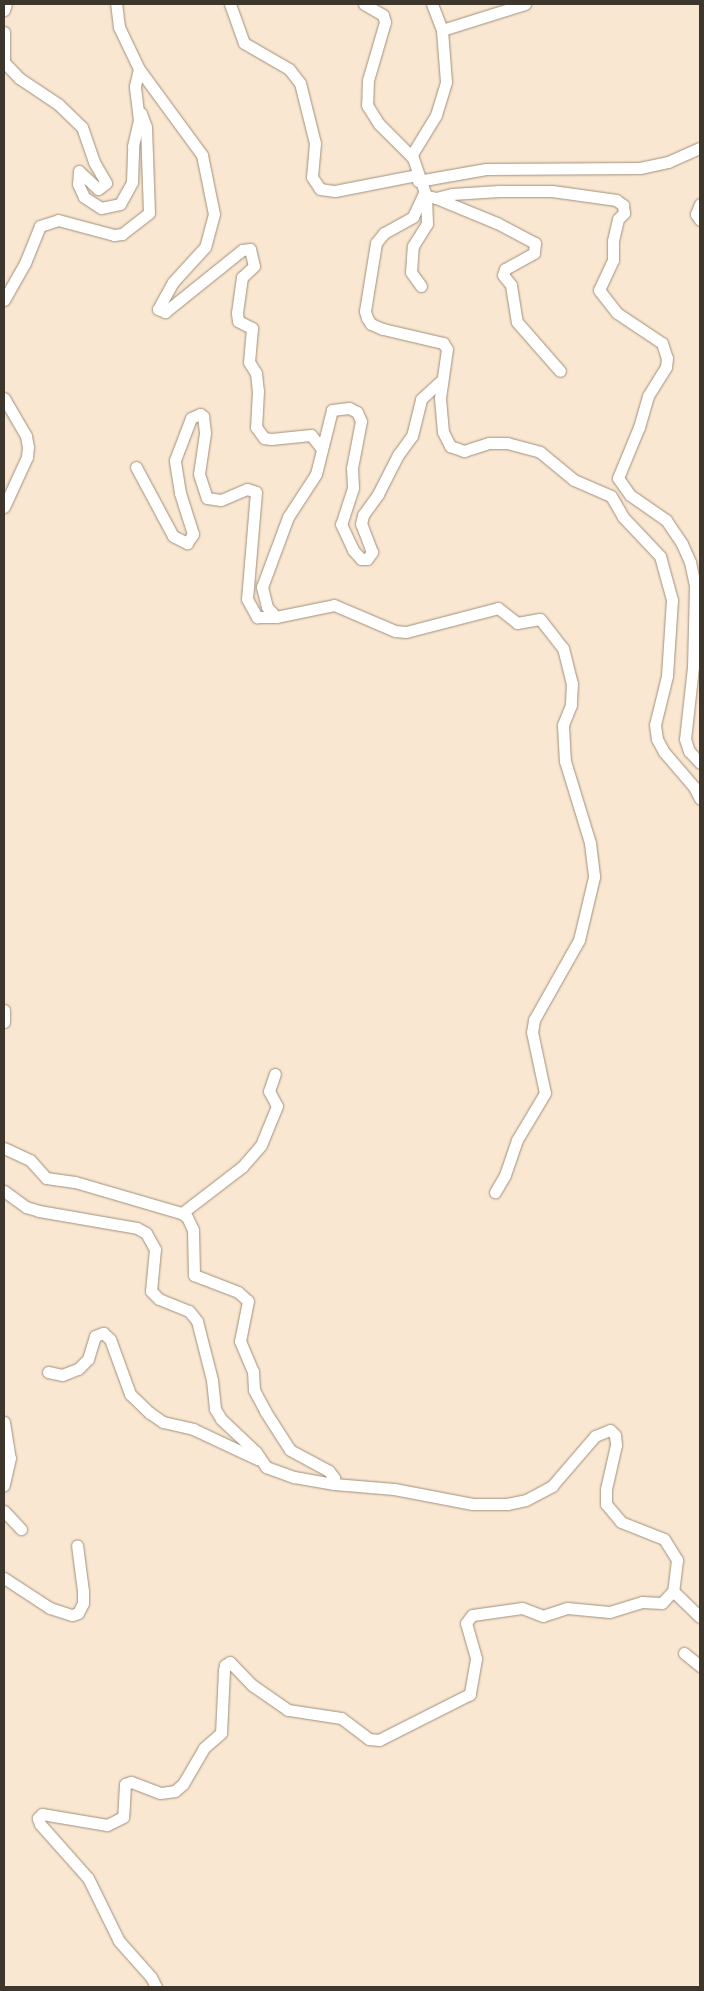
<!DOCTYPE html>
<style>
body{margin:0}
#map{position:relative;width:704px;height:1991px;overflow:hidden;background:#fae7d1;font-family:Jost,sans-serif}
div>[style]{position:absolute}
.roads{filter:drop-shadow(0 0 1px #a08f7b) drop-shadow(0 0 1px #a08f7b)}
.minor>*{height:11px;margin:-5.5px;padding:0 5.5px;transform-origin:5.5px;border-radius:5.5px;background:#fff}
span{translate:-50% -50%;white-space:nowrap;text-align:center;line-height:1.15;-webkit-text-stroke:4.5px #fef6ed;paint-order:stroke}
.frame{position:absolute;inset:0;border:5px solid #3d362d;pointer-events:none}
</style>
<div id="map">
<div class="roads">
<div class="minor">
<i style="left:230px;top:4px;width:41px;rotate:70.3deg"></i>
<i style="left:244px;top:43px;width:52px;rotate:30deg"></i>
<i style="left:289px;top:69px;width:18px;rotate:52deg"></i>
<i style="left:300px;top:83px;width:62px;rotate:76deg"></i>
<i style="left:315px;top:143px;width:34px;rotate:95deg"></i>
<i style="left:312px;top:177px;width:14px;rotate:56deg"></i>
<i style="left:320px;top:189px;width:15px;rotate:8deg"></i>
<i style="left:335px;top:191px;width:84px;rotate:-11deg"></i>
<i style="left:364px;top:4px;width:22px;rotate:30deg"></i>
<i style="left:383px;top:15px;width:7px;rotate:74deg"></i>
<i style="left:385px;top:22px;width:60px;rotate:106.3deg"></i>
<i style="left:368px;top:80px;width:25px;rotate:92deg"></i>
<i style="left:367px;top:105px;width:22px;rotate:58deg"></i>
<i style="left:379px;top:124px;width:48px;rotate:45deg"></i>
<i style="left:413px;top:158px;width:40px;rotate:71.1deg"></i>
<i style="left:426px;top:196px;width:10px;rotate:11deg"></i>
<i style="left:436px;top:198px;width:16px;rotate:-14deg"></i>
<i style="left:452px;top:194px;width:47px;rotate:-3.7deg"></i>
<i style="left:499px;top:191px;width:53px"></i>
<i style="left:552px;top:191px;width:65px;rotate:8deg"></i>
<i style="left:616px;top:200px;width:9px;rotate:36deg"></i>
<i style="left:623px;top:205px;width:8px;rotate:83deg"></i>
<i style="left:624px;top:213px;width:8px;rotate:135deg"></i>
<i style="left:618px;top:219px;width:23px;rotate:103deg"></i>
<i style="left:613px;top:241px;width:19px;rotate:90deg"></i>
<i style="left:613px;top:260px;width:33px;rotate:115deg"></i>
<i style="left:599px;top:290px;width:29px;rotate:52deg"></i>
<i style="left:617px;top:313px;width:54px;rotate:33.7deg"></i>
<i style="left:662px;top:343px;width:16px;rotate:72deg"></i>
<i style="left:667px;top:358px;width:9px;rotate:96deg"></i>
<i style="left:666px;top:367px;width:34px;rotate:122deg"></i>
<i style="left:648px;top:396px;width:32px;rotate:106deg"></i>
<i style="left:639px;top:427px;width:55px;rotate:112.4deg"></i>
<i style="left:618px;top:478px;width:21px;rotate:55deg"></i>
<i style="left:630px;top:495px;width:44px;rotate:34.8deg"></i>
<i style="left:666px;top:520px;width:29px;rotate:56deg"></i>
<i style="left:682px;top:544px;width:20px;rotate:66deg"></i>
<i style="left:690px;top:562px;width:25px;rotate:78deg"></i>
<i style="left:695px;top:586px;width:6px;rotate:39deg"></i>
<i style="left:4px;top:10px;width:6px;rotate:-72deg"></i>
<i style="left:442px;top:30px;width:87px;rotate:-17.4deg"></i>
<i style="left:4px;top:32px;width:30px;rotate:90deg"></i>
<i style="left:4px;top:62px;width:22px;rotate:47deg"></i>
<i style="left:19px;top:78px;width:47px;rotate:33.7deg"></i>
<i style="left:58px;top:104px;width:33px;rotate:44deg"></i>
<i style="left:82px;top:127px;width:37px;rotate:71deg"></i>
<i style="left:94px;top:162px;width:24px;rotate:60deg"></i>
<i style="left:106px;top:183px;width:10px;rotate:143deg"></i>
<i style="left:98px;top:189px;width:26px;rotate:-137deg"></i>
<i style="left:79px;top:171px;width:13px;rotate:94deg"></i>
<i style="left:78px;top:184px;width:14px;rotate:65deg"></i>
<i style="left:84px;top:197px;width:20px;rotate:33deg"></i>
<i style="left:101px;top:208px;width:19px;rotate:-12deg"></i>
<i style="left:120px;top:204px;width:25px;rotate:-61deg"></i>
<i style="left:132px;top:182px;width:36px;rotate:-88deg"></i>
<i style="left:133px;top:146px;width:27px;rotate:-77deg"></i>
<i style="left:139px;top:120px;width:34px;rotate:-97deg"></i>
<i style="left:135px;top:86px;width:17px;rotate:-77deg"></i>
<i style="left:139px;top:69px;width:47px;rotate:-115.5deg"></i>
<i style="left:119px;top:27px;width:23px;rotate:-97deg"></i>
<i style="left:139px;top:69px;width:107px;rotate:53.8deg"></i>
<i style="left:202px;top:155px;width:60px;rotate:78.5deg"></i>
<i style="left:214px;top:214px;width:34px;rotate:105deg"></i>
<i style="left:205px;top:247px;width:47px;rotate:132.4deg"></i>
<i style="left:173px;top:282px;width:31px;rotate:119deg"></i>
<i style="left:158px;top:309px;width:8px;rotate:23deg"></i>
<i style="left:165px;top:312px;width:99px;rotate:-38.8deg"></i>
<i style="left:242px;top:250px;width:8px;rotate:-7deg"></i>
<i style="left:250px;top:249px;width:17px;rotate:77deg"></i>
<i style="left:254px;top:266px;width:16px;rotate:137deg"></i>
<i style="left:242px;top:277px;width:36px;rotate:98deg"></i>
<i style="left:237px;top:313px;width:8px;rotate:83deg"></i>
<i style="left:238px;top:321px;width:16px;rotate:27deg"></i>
<i style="left:252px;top:328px;width:34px;rotate:95deg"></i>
<i style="left:249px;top:362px;width:13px;rotate:58deg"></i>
<i style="left:256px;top:373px;width:18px;rotate:84deg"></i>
<i style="left:258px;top:391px;width:36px;rotate:93deg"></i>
<i style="left:256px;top:427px;width:14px;rotate:54deg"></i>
<i style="left:264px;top:438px;width:7px;rotate:8deg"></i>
<i style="left:271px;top:439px;width:40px;rotate:-5.7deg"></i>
<i style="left:311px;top:435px;width:18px;rotate:52deg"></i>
<i style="left:411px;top:156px;width:48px;rotate:-58.6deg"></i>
<i style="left:436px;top:115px;width:34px;rotate:-73deg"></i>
<i style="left:446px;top:82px;width:52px;rotate:-94.4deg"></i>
<i style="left:442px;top:30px;width:28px;rotate:-111deg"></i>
<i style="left:418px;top:181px;width:69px;rotate:-10deg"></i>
<i style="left:486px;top:169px;width:154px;rotate:-0.4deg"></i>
<i style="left:640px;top:168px;width:29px;rotate:-12deg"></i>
<i style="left:668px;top:162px;width:35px;rotate:-24deg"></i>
<i style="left:424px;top:193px;width:26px;rotate:115deg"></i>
<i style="left:413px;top:217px;width:33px;rotate:151deg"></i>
<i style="left:384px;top:233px;width:13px;rotate:129deg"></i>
<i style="left:376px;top:243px;width:69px;rotate:99.2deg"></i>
<i style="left:365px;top:311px;width:7px;rotate:74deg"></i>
<i style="left:367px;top:318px;width:7px;rotate:56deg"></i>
<i style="left:371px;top:324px;width:13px;rotate:23deg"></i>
<i style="left:383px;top:329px;width:62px;rotate:13.1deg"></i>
<i style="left:443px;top:343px;width:7px;rotate:56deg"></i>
<i style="left:447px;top:349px;width:49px;rotate:98.1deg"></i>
<i style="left:440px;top:398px;width:34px;rotate:85deg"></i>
<i style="left:443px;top:432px;width:16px;rotate:63deg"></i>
<i style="left:450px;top:446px;width:15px;rotate:20deg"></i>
<i style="left:464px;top:451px;width:26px;rotate:-18deg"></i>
<i style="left:489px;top:443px;width:18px"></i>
<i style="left:507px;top:443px;width:34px;rotate:15deg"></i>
<i style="left:540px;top:452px;width:44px;rotate:39.5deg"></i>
<i style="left:574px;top:480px;width:40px;rotate:23.4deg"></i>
<i style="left:611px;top:496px;width:24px;rotate:60deg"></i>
<i style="left:623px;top:517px;width:54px;rotate:46.5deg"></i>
<i style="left:660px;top:556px;width:46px;rotate:74.7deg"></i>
<i style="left:672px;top:600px;width:76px;rotate:93.8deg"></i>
<i style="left:667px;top:676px;width:50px;rotate:103.8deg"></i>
<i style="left:655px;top:725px;width:14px;rotate:82deg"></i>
<i style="left:657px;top:739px;width:15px;rotate:62deg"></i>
<i style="left:664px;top:752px;width:46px;rotate:49.4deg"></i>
<i style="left:694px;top:787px;width:13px;rotate:63deg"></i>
<i style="left:436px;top:198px;width:66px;rotate:22.3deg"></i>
<i style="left:497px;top:223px;width:43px;rotate:27.8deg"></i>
<i style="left:535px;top:243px;width:10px;rotate:96deg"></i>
<i style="left:534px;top:253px;width:33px;rotate:151deg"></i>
<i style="left:505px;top:269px;width:6px;rotate:108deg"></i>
<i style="left:503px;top:275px;width:13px;rotate:51deg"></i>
<i style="left:511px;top:285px;width:37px;rotate:81deg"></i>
<i style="left:517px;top:322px;width:65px;rotate:48.7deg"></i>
<i style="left:700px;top:204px;width:11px;rotate:112deg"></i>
<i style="left:696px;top:214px;width:7px;rotate:56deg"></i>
<i style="left:421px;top:286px;width:17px;rotate:-126deg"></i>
<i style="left:411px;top:272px;width:26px;rotate:-86deg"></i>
<i style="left:413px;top:246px;width:26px;rotate:-58deg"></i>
<i style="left:427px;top:224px;width:28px;rotate:-92deg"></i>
<i style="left:4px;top:300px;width:43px;rotate:-60.4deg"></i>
<i style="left:25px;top:263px;width:40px;rotate:-68deg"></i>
<i style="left:40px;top:226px;width:19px;rotate:-18deg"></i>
<i style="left:58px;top:220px;width:58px;rotate:15deg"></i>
<i style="left:114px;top:235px;width:8px;rotate:-7deg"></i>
<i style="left:122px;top:234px;width:34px;rotate:-38deg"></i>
<i style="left:149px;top:213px;width:86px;rotate:-92deg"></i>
<i style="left:146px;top:127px;width:15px;rotate:-110deg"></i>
<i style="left:4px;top:398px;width:44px;rotate:59.9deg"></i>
<i style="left:26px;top:436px;width:11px;rotate:80deg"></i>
<i style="left:28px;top:447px;width:10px;rotate:96deg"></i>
<i style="left:27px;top:457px;width:55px;rotate:114.7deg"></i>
<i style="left:136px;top:467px;width:78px;rotate:61.8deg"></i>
<i style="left:173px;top:536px;width:16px;rotate:27deg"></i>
<i style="left:187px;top:543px;width:11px;rotate:-56deg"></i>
<i style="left:193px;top:534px;width:43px;rotate:-107.6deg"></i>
<i style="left:180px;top:493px;width:33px;rotate:-99deg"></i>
<i style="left:175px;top:460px;width:45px;rotate:-69.1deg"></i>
<i style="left:191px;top:418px;width:10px;rotate:-24deg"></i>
<i style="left:200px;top:414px;width:4px;rotate:34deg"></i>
<i style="left:203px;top:416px;width:17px;rotate:83deg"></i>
<i style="left:205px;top:433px;width:41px;rotate:98.3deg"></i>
<i style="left:199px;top:474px;width:25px;rotate:72deg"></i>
<i style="left:207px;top:498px;width:14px;rotate:8deg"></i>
<i style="left:221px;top:500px;width:28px;rotate:-23deg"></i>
<i style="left:247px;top:489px;width:9px;rotate:18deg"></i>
<i style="left:256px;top:492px;width:107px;rotate:94.8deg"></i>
<i style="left:247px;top:599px;width:21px;rotate:61deg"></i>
<i style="left:257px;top:617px;width:19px"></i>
<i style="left:276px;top:617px;width:59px;rotate:-11.7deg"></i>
<i style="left:334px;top:605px;width:66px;rotate:23.1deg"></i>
<i style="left:395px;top:631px;width:11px;rotate:5deg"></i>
<i style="left:406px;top:632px;width:95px;rotate:-14.6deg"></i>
<i style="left:498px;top:608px;width:24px;rotate:38deg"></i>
<i style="left:517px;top:623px;width:23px;rotate:-10deg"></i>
<i style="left:540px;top:619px;width:37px;rotate:52deg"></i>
<i style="left:563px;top:648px;width:36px;rotate:76deg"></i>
<i style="left:572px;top:683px;width:22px;rotate:93deg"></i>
<i style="left:571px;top:705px;width:22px;rotate:112deg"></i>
<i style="left:563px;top:725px;width:36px;rotate:87deg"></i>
<i style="left:565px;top:761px;width:86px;rotate:73deg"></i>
<i style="left:590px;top:843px;width:34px;rotate:83deg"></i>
<i style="left:594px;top:877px;width:65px;rotate:103.4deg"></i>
<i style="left:579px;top:940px;width:92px;rotate:119.4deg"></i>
<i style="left:534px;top:1020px;width:12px;rotate:99deg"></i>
<i style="left:532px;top:1032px;width:62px;rotate:78deg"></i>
<i style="left:545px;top:1093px;width:55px;rotate:120.8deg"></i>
<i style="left:517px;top:1140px;width:37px;rotate:109deg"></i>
<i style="left:505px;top:1175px;width:20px;rotate:120deg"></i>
<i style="left:695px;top:586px;width:81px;rotate:91.4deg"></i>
<i style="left:693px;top:667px;width:72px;rotate:96.3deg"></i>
<i style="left:685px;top:739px;width:13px;rotate:72deg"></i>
<i style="left:689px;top:751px;width:16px;rotate:47deg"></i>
<i style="left:276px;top:617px;width:13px;rotate:-132deg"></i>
<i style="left:267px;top:607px;width:21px;rotate:-104deg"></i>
<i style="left:262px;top:587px;width:75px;rotate:-69.6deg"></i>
<i style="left:288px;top:517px;width:51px;rotate:-56.9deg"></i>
<i style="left:316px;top:474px;width:66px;rotate:-76deg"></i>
<i style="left:332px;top:410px;width:17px;rotate:-7deg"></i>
<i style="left:349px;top:408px;width:9px;rotate:27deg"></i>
<i style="left:357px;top:412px;width:10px;rotate:66deg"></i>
<i style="left:361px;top:421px;width:48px;rotate:100.8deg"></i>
<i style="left:352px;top:468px;width:20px;rotate:87deg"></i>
<i style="left:353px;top:488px;width:38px;rotate:108deg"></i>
<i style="left:341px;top:524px;width:29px;rotate:65deg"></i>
<i style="left:353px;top:550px;width:12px;rotate:48deg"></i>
<i style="left:361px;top:559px;width:6px"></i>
<i style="left:367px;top:559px;width:9px;rotate:-54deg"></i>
<i style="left:372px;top:552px;width:30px;rotate:-111deg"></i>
<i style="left:361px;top:524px;width:9px;rotate:-77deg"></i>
<i style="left:363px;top:515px;width:26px;rotate:-54deg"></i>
<i style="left:378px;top:494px;width:44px;rotate:-62.9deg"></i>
<i style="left:398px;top:455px;width:24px;rotate:-54deg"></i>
<i style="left:412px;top:436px;width:38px;rotate:-76deg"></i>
<i style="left:421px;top:399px;width:27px;rotate:-42deg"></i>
<i style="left:4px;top:1010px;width:12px;rotate:90deg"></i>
<i style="left:4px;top:1148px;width:29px;rotate:25deg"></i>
<i style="left:30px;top:1160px;width:24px;rotate:48deg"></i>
<i style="left:46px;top:1178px;width:29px;rotate:8deg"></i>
<i style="left:75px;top:1182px;width:110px;rotate:16.3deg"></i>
<i style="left:181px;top:1213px;width:7px;rotate:34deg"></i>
<i style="left:187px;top:1217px;width:14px;rotate:65deg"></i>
<i style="left:193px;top:1230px;width:45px;rotate:88.7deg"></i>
<i style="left:194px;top:1275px;width:47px;rotate:21.1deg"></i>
<i style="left:238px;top:1292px;width:13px;rotate:42deg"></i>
<i style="left:248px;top:1301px;width:41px;rotate:101.3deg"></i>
<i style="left:240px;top:1341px;width:33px;rotate:67deg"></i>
<i style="left:253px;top:1371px;width:19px;rotate:87deg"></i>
<i style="left:254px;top:1390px;width:24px;rotate:62deg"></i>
<i style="left:265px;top:1411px;width:46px;rotate:57.3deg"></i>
<i style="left:290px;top:1450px;width:44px;rotate:28.3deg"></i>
<i style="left:329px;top:1471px;width:9px;rotate:54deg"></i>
<i style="left:334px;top:1478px;width:6px;rotate:90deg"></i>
<i style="left:4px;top:1191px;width:27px;rotate:36deg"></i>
<i style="left:26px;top:1207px;width:14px;rotate:17deg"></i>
<i style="left:39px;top:1211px;width:99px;rotate:9.8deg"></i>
<i style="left:137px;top:1228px;width:10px;rotate:29deg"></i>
<i style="left:146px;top:1233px;width:18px;rotate:61deg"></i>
<i style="left:155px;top:1249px;width:42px;rotate:95.4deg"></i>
<i style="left:151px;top:1291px;width:11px;rotate:45deg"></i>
<i style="left:159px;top:1299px;width:32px;rotate:22deg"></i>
<i style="left:189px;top:1311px;width:13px;rotate:51deg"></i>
<i style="left:197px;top:1321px;width:61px;rotate:75.7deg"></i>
<i style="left:212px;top:1380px;width:29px;rotate:84deg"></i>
<i style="left:215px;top:1409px;width:12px;rotate:59deg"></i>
<i style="left:221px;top:1419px;width:48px;rotate:43.3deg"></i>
<i style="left:256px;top:1452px;width:18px;rotate:56deg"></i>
<i style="left:266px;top:1467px;width:30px;rotate:20deg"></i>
<i style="left:294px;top:1477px;width:41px;rotate:9.9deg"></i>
<i style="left:334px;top:1484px;width:60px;rotate:4.8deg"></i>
<i style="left:394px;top:1489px;width:80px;rotate:10.8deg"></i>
<i style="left:473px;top:1504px;width:34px"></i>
<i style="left:507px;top:1504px;width:19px;rotate:-12deg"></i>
<i style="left:526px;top:1500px;width:30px;rotate:-28deg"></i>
<i style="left:552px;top:1486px;width:66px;rotate:-49.3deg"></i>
<i style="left:595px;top:1436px;width:16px;rotate:-22deg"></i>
<i style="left:610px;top:1430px;width:7px;rotate:45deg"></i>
<i style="left:615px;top:1435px;width:10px;rotate:84deg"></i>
<i style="left:616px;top:1445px;width:45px;rotate:102.8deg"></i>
<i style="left:606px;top:1489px;width:15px;rotate:90deg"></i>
<i style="left:606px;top:1504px;width:23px;rotate:50deg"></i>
<i style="left:621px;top:1522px;width:46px;rotate:21.6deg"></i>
<i style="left:664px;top:1539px;width:25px;rotate:58deg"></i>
<i style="left:677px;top:1560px;width:31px;rotate:97deg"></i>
<i style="left:673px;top:1591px;width:16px;rotate:133deg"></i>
<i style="left:662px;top:1603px;width:20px;rotate:-177deg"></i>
<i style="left:642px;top:1602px;width:34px;rotate:163deg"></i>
<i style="left:609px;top:1612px;width:42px;rotate:-174.6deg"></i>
<i style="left:567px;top:1608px;width:25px;rotate:162deg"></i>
<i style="left:543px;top:1616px;width:22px;rotate:-159deg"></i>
<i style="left:522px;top:1608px;width:50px;rotate:172deg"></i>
<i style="left:472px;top:1615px;width:10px;rotate:127deg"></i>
<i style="left:466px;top:1623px;width:37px;rotate:74deg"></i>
<i style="left:476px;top:1659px;width:36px;rotate:100deg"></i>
<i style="left:470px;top:1694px;width:102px;rotate:153.2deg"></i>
<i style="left:379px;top:1740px;width:10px;rotate:-174deg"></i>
<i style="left:369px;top:1739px;width:35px;rotate:-143deg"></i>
<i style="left:341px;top:1718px;width:54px;rotate:-171.4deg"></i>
<i style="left:288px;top:1710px;width:44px;rotate:-145.2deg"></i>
<i style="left:252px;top:1685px;width:32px;rotate:-134deg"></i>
<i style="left:230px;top:1662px;width:6px;rotate:149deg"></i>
<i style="left:225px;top:1665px;width:5px;rotate:101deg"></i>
<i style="left:224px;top:1670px;width:63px;rotate:92.7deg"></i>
<i style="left:221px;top:1733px;width:23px;rotate:139deg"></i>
<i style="left:204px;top:1748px;width:42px;rotate:120.3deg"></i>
<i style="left:183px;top:1784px;width:11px;rotate:139deg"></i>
<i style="left:175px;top:1791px;width:15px;rotate:172deg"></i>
<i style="left:160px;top:1793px;width:31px;rotate:-159deg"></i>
<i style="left:131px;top:1782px;width:6px;rotate:162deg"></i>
<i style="left:125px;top:1784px;width:33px;rotate:93deg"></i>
<i style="left:123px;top:1817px;width:18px;rotate:153deg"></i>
<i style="left:107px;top:1825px;width:66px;rotate:-170.4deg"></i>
<i style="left:42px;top:1814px;width:6px;rotate:135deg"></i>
<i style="left:38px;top:1818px;width:6px;rotate:72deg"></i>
<i style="left:40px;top:1824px;width:72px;rotate:48.4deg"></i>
<i style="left:88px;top:1878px;width:70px;rotate:63.8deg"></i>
<i style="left:119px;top:1941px;width:48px;rotate:48.4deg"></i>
<i style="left:151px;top:1977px;width:11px;rotate:63deg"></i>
<i style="left:182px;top:1213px;width:76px;rotate:-37.5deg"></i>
<i style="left:242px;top:1167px;width:29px;rotate:-49deg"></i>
<i style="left:261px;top:1145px;width:42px;rotate:-67.7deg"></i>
<i style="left:277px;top:1106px;width:17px;rotate:-118deg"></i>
<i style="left:269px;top:1091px;width:18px;rotate:-71deg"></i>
<i style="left:48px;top:1372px;width:14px;rotate:12deg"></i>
<i style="left:62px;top:1375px;width:17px;rotate:-21deg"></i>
<i style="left:78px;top:1369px;width:14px;rotate:-45deg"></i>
<i style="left:88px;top:1359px;width:24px;rotate:-73deg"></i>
<i style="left:95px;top:1336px;width:9px;rotate:-21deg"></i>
<i style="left:103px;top:1333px;width:9px;rotate:41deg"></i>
<i style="left:110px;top:1339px;width:59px;rotate:70deg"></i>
<i style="left:130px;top:1394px;width:28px;rotate:44deg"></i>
<i style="left:150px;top:1413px;width:16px;rotate:35deg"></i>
<i style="left:163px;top:1422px;width:31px;rotate:13deg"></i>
<i style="left:193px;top:1429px;width:71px;rotate:25.1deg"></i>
<i style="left:4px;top:1422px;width:36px;rotate:81deg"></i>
<i style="left:10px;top:1458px;width:28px;rotate:103deg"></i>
<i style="left:4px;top:1511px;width:25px;rotate:47deg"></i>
<i style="left:4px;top:1578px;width:55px;rotate:33.1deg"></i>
<i style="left:50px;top:1608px;width:23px;rotate:18deg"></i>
<i style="left:72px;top:1615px;width:6px;rotate:-18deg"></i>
<i style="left:78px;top:1613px;width:11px;rotate:-63deg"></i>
<i style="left:83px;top:1603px;width:12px;rotate:-90deg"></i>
<i style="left:83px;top:1591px;width:46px;rotate:-97.4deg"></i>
<i style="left:673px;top:1591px;width:37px;rotate:44deg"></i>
<i style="left:684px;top:1653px;width:21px;rotate:39deg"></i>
</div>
</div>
<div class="frame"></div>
</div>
